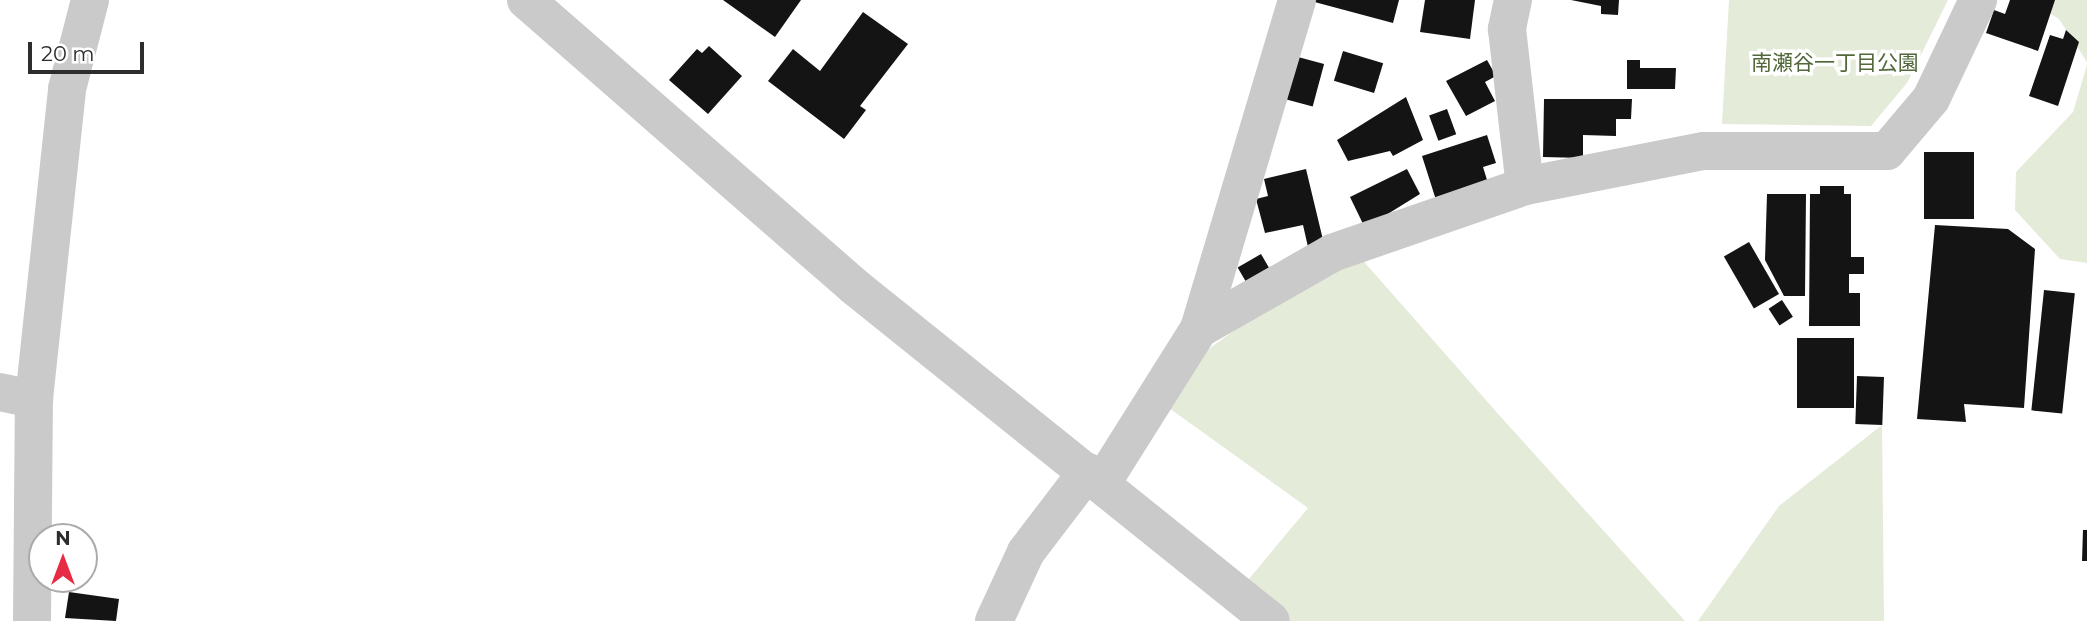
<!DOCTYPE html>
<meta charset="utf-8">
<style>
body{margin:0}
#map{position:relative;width:2087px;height:621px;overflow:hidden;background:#fff;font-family:Montserrat,"Noto Sans JP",sans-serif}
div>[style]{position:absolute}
.green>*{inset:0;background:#e4ebd9}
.building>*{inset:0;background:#141414;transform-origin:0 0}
.minor>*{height:38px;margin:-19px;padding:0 19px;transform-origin:19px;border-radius:19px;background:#cacaca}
span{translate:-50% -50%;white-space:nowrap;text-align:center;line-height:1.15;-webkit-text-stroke:7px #fff;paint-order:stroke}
.park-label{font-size:21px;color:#52683a}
.north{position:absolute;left:28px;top:523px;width:70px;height:70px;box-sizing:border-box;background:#fff;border:2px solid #ababab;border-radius:50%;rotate:0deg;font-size:19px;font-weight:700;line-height:28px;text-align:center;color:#2d2d2d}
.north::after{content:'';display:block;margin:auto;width:24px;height:32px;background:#e72b44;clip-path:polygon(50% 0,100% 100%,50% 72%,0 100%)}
.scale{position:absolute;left:28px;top:42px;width:116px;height:32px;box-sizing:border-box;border:4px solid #2d2d2d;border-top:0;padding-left:9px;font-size:21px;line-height:24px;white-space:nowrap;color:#2d2d2d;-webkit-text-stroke:5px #fff;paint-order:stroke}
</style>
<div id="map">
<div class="green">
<i style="clip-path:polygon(1729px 0,1948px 0,1907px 83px,1871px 126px,1722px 124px)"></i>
<i style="clip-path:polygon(2028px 0,2087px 0,2087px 62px,2059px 19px)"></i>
<i style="clip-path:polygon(2087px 65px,2087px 263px,2060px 259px,2015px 210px,2016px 172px,2073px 112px)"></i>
<i style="clip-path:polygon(1351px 247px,1500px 416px,1685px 621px,1277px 621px,1243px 586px,1308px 508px,1169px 408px,1196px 358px)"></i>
<i style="clip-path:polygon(1882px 425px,1884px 621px,1698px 621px,1779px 506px)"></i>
</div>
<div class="building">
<i style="clip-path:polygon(723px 0,801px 0,775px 37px)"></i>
<i style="clip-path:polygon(1307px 0,1399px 0,1393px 23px)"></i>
<i style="clip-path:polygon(1425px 0,1475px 0,1470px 39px,1420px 32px)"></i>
<i style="clip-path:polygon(1571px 0,1619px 0,1618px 15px,1601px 14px,1601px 6px)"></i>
<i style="clip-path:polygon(2010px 0,2055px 0,2038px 51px,1986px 33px,1994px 10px,2005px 14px)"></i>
<i style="clip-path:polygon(863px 12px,908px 44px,860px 106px,866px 110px,844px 139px,768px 81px,793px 49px,820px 71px)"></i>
<i style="clip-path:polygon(2066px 30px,2079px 42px,2058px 106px,2029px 96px,2050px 35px,2063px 39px)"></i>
<i style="clip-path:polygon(709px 46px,742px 76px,708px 114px,669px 80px,697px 49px,702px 53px)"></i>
<i style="left:1343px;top:51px;width:42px;height:31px;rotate:17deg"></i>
<i style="left:1298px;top:57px;width:27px;height:44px;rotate:15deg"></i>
<i style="clip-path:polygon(1487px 60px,1496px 76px,1485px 82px,1495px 101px,1466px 116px,1446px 81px)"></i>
<i style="clip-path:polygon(1627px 60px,1640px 60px,1640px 68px,1676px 68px,1675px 89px,1627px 89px)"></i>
<i style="clip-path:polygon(1406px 97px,1423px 140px,1393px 156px,1390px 151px,1348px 161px,1337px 140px)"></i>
<i style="clip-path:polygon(1544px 99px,1632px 99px,1631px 119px,1616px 119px,1616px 136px,1583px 135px,1583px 158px,1543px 157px)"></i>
<i style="left:1447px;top:109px;width:27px;height:19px;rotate:70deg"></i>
<i style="clip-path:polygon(1487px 135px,1496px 163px,1483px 167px,1488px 183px,1436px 200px,1422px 156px)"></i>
<i style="left:1924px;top:152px;width:50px;height:67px"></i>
<i style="clip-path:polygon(1306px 169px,1324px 244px,1308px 247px,1303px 225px,1265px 233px,1256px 199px,1268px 196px,1264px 179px)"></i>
<i style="clip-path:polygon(1407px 169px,1420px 194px,1365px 228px,1350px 197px)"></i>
<i style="clip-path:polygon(1820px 186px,1844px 186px,1844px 194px,1851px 194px,1851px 257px,1864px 257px,1864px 274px,1849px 274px,1849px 293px,1860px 293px,1860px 326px,1809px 326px,1810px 194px,1820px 194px)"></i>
<i style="clip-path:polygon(1767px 194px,1806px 194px,1805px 296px,1784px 296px,1765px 260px)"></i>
<i style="clip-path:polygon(1935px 225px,2008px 229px,2035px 249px,2024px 408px,1964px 404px,1966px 422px,1917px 419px)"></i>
<i style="left:1749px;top:242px;width:60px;height:29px;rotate:60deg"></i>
<i style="left:1261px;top:254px;width:16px;height:27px;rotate:60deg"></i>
<i style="left:2044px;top:290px;width:31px;height:121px;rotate:6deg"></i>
<i style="left:1782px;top:300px;width:20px;height:16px;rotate:57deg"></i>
<i style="left:1797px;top:338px;width:57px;height:70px"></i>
<i style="left:1857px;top:376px;width:27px;height:48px;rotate:2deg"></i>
<i style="clip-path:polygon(2083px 530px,2087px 530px,2087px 561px,2082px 561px)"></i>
<i style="clip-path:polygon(69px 592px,119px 599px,116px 621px,65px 618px)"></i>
</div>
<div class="minor">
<i style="left:526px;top:0;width:437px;rotate:41.1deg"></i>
<i style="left:855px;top:287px;width:533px;rotate:38.76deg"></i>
<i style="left:1513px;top:0;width:30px;rotate:102deg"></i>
<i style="left:1507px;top:29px;width:158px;rotate:83.5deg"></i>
<i style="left:1199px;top:329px;width:153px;rotate:-29.7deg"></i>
<i style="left:1332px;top:253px;width:204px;rotate:-19.1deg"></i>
<i style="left:1525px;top:186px;width:182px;rotate:-11.1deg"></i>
<i style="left:1704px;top:151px;width:183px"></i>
<i style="left:1887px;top:151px;width:68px;rotate:-49.8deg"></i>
<i style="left:1931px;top:99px;width:110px;rotate:-64.6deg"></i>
<i style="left:0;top:392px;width:35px;rotate:12deg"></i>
<i style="left:1102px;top:483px;width:182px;rotate:-57.8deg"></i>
<i style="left:1199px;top:329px;width:343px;rotate:-73.4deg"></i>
<i style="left:32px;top:621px;width:222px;rotate:-89.5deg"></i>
<i style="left:34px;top:399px;width:312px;rotate:-83.9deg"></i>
<i style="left:67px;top:89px;width:92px;rotate:-75.5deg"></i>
<i style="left:994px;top:621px;width:76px;rotate:-65.1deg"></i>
<i style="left:1026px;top:552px;width:101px;rotate:-52.7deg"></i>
</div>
<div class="park-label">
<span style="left:1835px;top:63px">南瀬谷一丁目公園</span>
</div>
<div class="north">N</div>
<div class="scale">20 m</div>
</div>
